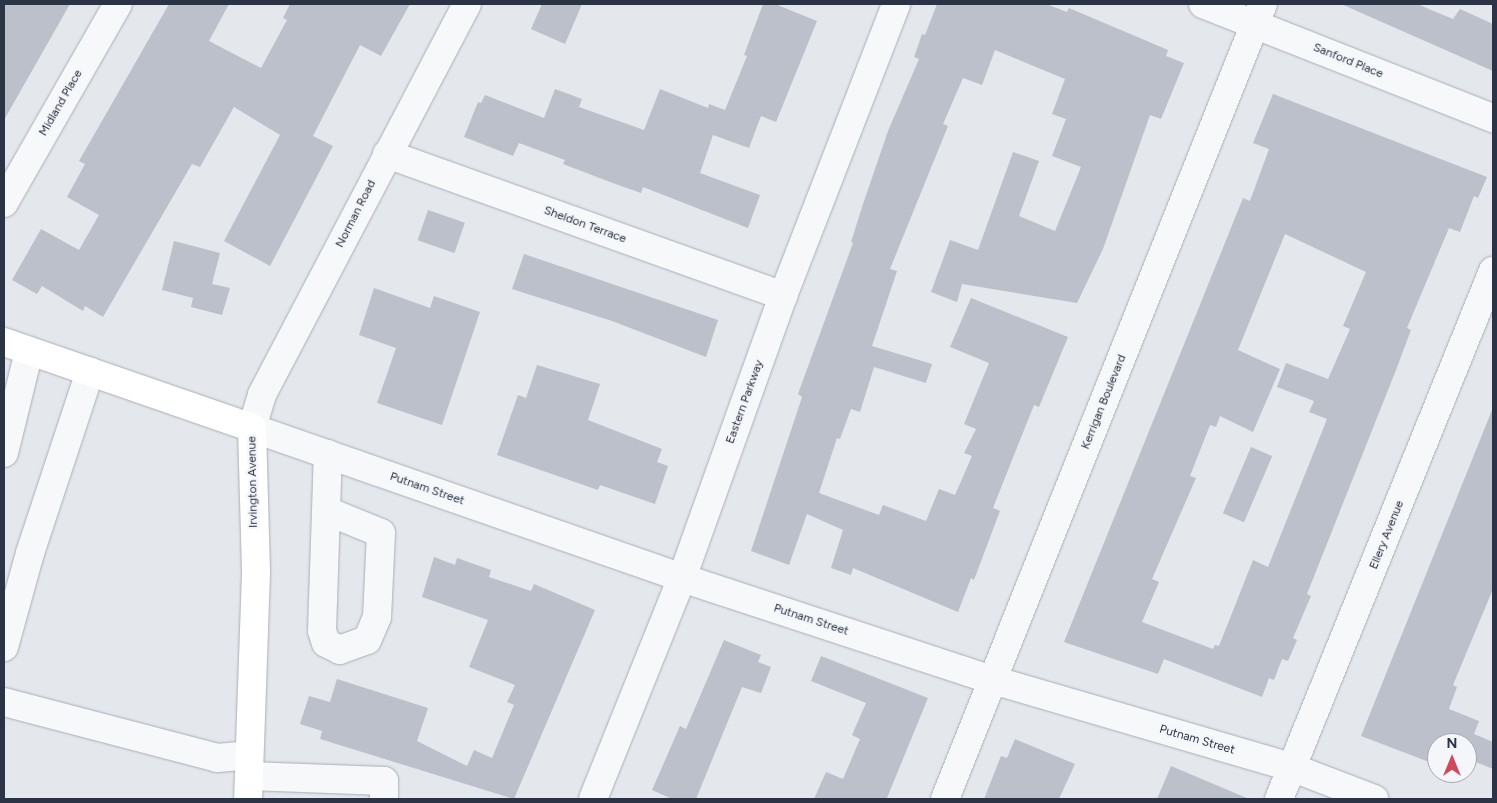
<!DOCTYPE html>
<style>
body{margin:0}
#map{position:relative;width:1497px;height:803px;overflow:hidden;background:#e4e7ec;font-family:Figtree,sans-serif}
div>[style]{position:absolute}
.building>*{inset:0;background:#bbc0ca;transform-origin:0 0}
.roads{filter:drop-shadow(0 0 1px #a9aeb7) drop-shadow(0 0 1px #a9aeb7)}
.minor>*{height:28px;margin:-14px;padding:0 14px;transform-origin:14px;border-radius:14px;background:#f7f8fa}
.major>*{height:28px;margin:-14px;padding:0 14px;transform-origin:14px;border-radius:14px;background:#fff}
span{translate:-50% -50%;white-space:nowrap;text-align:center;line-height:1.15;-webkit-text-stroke:4.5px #f4f6f9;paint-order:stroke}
.street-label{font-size:12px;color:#2b3445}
.frame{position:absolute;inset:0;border:5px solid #2b3445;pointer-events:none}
.north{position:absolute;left:1427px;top:733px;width:50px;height:50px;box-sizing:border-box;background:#f4f6f9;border:1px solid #a4a8b1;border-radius:50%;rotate:0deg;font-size:14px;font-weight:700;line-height:20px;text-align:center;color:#2b3445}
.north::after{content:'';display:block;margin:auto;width:18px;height:22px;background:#d1495b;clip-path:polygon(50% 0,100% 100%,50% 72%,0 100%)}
</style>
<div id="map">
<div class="building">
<i style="clip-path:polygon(4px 4px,70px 4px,4px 120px)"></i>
<i style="clip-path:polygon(169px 4px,229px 4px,209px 41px,261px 68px,287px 20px,283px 18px,290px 4px,410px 4px,381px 56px,360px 45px,313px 136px,333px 146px,270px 266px,224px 241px,280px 135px,234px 107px,200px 167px,192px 164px,103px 317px,85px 306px,83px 311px,42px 286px,37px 294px,12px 280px,41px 229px,79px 250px,99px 215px,67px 197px,85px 164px,79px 161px)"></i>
<i style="clip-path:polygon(542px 4px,582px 4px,565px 44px,531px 29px)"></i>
<i style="clip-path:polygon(763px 4px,775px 4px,817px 21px,776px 122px,761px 116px,749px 148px,713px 135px,700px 173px,760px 195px,748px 228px,643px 187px,641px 193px,610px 182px,563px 164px,565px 160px,519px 143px,513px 156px,464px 137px,478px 102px,481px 103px,485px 95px,544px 118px,555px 89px,582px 99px,579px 107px,644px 130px,660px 89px,708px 108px,709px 104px,725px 110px,747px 56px,744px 55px)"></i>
<i style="clip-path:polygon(937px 4px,1046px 4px,1067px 12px,1069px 8px,1168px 50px,1166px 56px,1184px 63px,1161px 119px,1150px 115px,1103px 249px,1077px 303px,962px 284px,957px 302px,931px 292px,950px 240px,978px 250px,1013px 152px,1039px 161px,1019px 216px,1055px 231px,1081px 167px,1052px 156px,1066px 119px,1052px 114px,1065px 79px,995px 50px,982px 85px,963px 78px,943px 124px,948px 126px,890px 269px,897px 271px,872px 346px,932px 364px,926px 383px,874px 367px,860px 412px,851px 409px,840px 439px,837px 438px,819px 493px,879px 515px,883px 505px,926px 521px,939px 489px,955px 495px,972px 456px,964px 453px,976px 429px,964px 424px,989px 363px,950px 347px,971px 298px,1068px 337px,1039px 407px,1034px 405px,1014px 455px,993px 508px,1000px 511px,974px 580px,971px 578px,958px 612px,853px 568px,851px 575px,831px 568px,843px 530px,807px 514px,789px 565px,751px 551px,802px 397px,798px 394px,853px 243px,851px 242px,863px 204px,888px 131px,919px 59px,914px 57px,922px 34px,925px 35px)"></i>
<i style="clip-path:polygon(1341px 4px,1417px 4px,1453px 19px,1460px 9px,1493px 24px,1493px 71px)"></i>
<i style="clip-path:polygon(evenodd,1273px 94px,1487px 177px,1478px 198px,1474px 196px,1460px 232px,1449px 228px,1407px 328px,1411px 330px,1396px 370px,1307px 594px,1311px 596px,1293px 638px,1297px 640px,1288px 661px,1282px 659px,1274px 680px,1269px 678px,1262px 697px,1164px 659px,1158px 674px,1064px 642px,1243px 198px,1250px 201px,1269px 149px,1253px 143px,1273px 94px,1285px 234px,1366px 272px,1343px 326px,1350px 329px,1328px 379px,1286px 363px,1277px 387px,1314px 401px,1309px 412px,1327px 419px,1268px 567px,1253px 560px,1219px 646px,1215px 645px,1213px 649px,1142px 622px,1159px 582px,1152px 579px,1196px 478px,1190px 476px,1210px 425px,1216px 427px,1220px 416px,1253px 432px,1280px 369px,1238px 350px,1285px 234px)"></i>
<i style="left:428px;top:210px;width:39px;height:32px;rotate:19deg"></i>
<i style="clip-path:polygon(174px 241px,220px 253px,212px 284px,230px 288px,222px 315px,191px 307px,193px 298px,162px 290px)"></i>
<i style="clip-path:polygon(524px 254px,718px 320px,706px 357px,612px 321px,512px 289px)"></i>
<i style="clip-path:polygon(374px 288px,430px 308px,434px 296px,480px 312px,442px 425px,377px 403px,396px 348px,359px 335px)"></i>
<i style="clip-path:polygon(537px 365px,600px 384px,588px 420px,662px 449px,657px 462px,668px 466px,655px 504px,600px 485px,598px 490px,497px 455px,518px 395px,526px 398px)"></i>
<i style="clip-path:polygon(1492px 410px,1493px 589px,1453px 685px,1457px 687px,1449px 709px,1479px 721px,1474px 734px,1493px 742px,1493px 769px,1468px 759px,1467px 762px,1467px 743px,1437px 743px,1437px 765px,1361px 736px)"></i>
<i style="left:1251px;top:447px;width:23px;height:72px;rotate:23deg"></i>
<i style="clip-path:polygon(434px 557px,455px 565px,457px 558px,491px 570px,489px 577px,531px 591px,534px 584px,595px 610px,514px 799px,320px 739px,322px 731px,300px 724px,309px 696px,330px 702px,337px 679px,428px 708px,417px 741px,467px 766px,474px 750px,492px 758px,514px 705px,507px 702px,515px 685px,469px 667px,488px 620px,422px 597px)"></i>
<i style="clip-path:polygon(724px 640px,761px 655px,758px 662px,771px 667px,761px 693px,742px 687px,696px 799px,672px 799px,652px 790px,680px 726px,686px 729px)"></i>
<i style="clip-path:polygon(821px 656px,928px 698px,887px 798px,890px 799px,814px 799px,826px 772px,843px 779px,860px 739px,852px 735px,866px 703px,811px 681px)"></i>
<i style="clip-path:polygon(1015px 739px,1075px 764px,1059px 799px,984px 799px,1001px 756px,1007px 758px)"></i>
<i style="clip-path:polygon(1171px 766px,1249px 799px,1157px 799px)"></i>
</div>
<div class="roads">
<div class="minor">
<i style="left:467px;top:4px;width:441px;rotate:117.7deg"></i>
<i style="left:262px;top:395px;width:34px;rotate:107deg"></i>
<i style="left:252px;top:428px;width:455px;rotate:19.2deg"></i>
<i style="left:682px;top:578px;width:327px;rotate:18.2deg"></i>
<i style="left:993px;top:680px;width:313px;rotate:16.3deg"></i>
<i style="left:1293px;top:768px;width:87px;rotate:20.9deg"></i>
<i style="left:1203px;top:4px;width:312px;rotate:21.5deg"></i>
<i style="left:387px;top:154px;width:421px;rotate:19.7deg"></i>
<i style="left:4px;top:203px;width:229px;rotate:-60.2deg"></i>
<i style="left:4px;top:453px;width:105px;rotate:-76.2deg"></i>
<i style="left:327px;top:511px;width:58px;rotate:22.2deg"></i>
<i style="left:381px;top:533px;width:84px;rotate:92.7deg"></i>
<i style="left:377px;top:617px;width:25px;rotate:113deg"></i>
<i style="left:367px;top:640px;width:29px;rotate:160deg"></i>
<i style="left:340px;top:650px;width:16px;rotate:-153deg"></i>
<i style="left:326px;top:643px;width:13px;rotate:-108deg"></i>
<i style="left:322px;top:631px;width:177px;rotate:-88.1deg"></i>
<i style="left:4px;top:647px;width:98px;rotate:-74.5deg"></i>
<i style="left:30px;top:553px;width:191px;rotate:-71.7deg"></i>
<i style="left:4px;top:702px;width:220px;rotate:14.7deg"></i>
<i style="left:217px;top:758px;width:32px;rotate:-5deg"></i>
<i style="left:249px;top:776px;width:135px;rotate:2.1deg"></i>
<i style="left:384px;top:781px;width:18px;rotate:90deg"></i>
<i style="left:593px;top:799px;width:238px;rotate:-68.1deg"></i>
<i style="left:682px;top:578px;width:300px;rotate:-70.3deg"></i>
<i style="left:783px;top:296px;width:313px;rotate:-68.8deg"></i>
<i style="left:945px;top:799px;width:856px;rotate:-68.2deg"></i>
<i style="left:1279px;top:799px;width:570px;rotate:-67.94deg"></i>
</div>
<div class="major">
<i style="left:4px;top:342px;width:262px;rotate:19.1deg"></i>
<i style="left:252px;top:428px;width:145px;rotate:88.4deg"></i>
<i style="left:256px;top:573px;width:226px;rotate:92deg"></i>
</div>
</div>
<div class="street-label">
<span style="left:1348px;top:61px;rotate:22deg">Sanford Place</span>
<span style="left:61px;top:103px;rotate:-60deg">Midland Place</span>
<span style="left:356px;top:214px;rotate:-63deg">Norman Road</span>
<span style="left:585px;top:225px;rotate:20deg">Sheldon Terrace</span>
<span style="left:745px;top:402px;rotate:-70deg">Eastern Parkway</span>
<span style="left:1104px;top:402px;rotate:-68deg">Kerrigan Boulevard</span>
<span style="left:253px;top:482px;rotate:-91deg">Irvington Avenue</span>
<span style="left:427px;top:489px;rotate:19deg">Putnam Street</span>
<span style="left:1387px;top:535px;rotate:-68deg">Ellery Avenue</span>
<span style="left:811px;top:620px;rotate:18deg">Putnam Street</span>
<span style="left:1197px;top:740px;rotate:16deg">Putnam Street</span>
</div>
<div class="frame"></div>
<div class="north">N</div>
</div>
